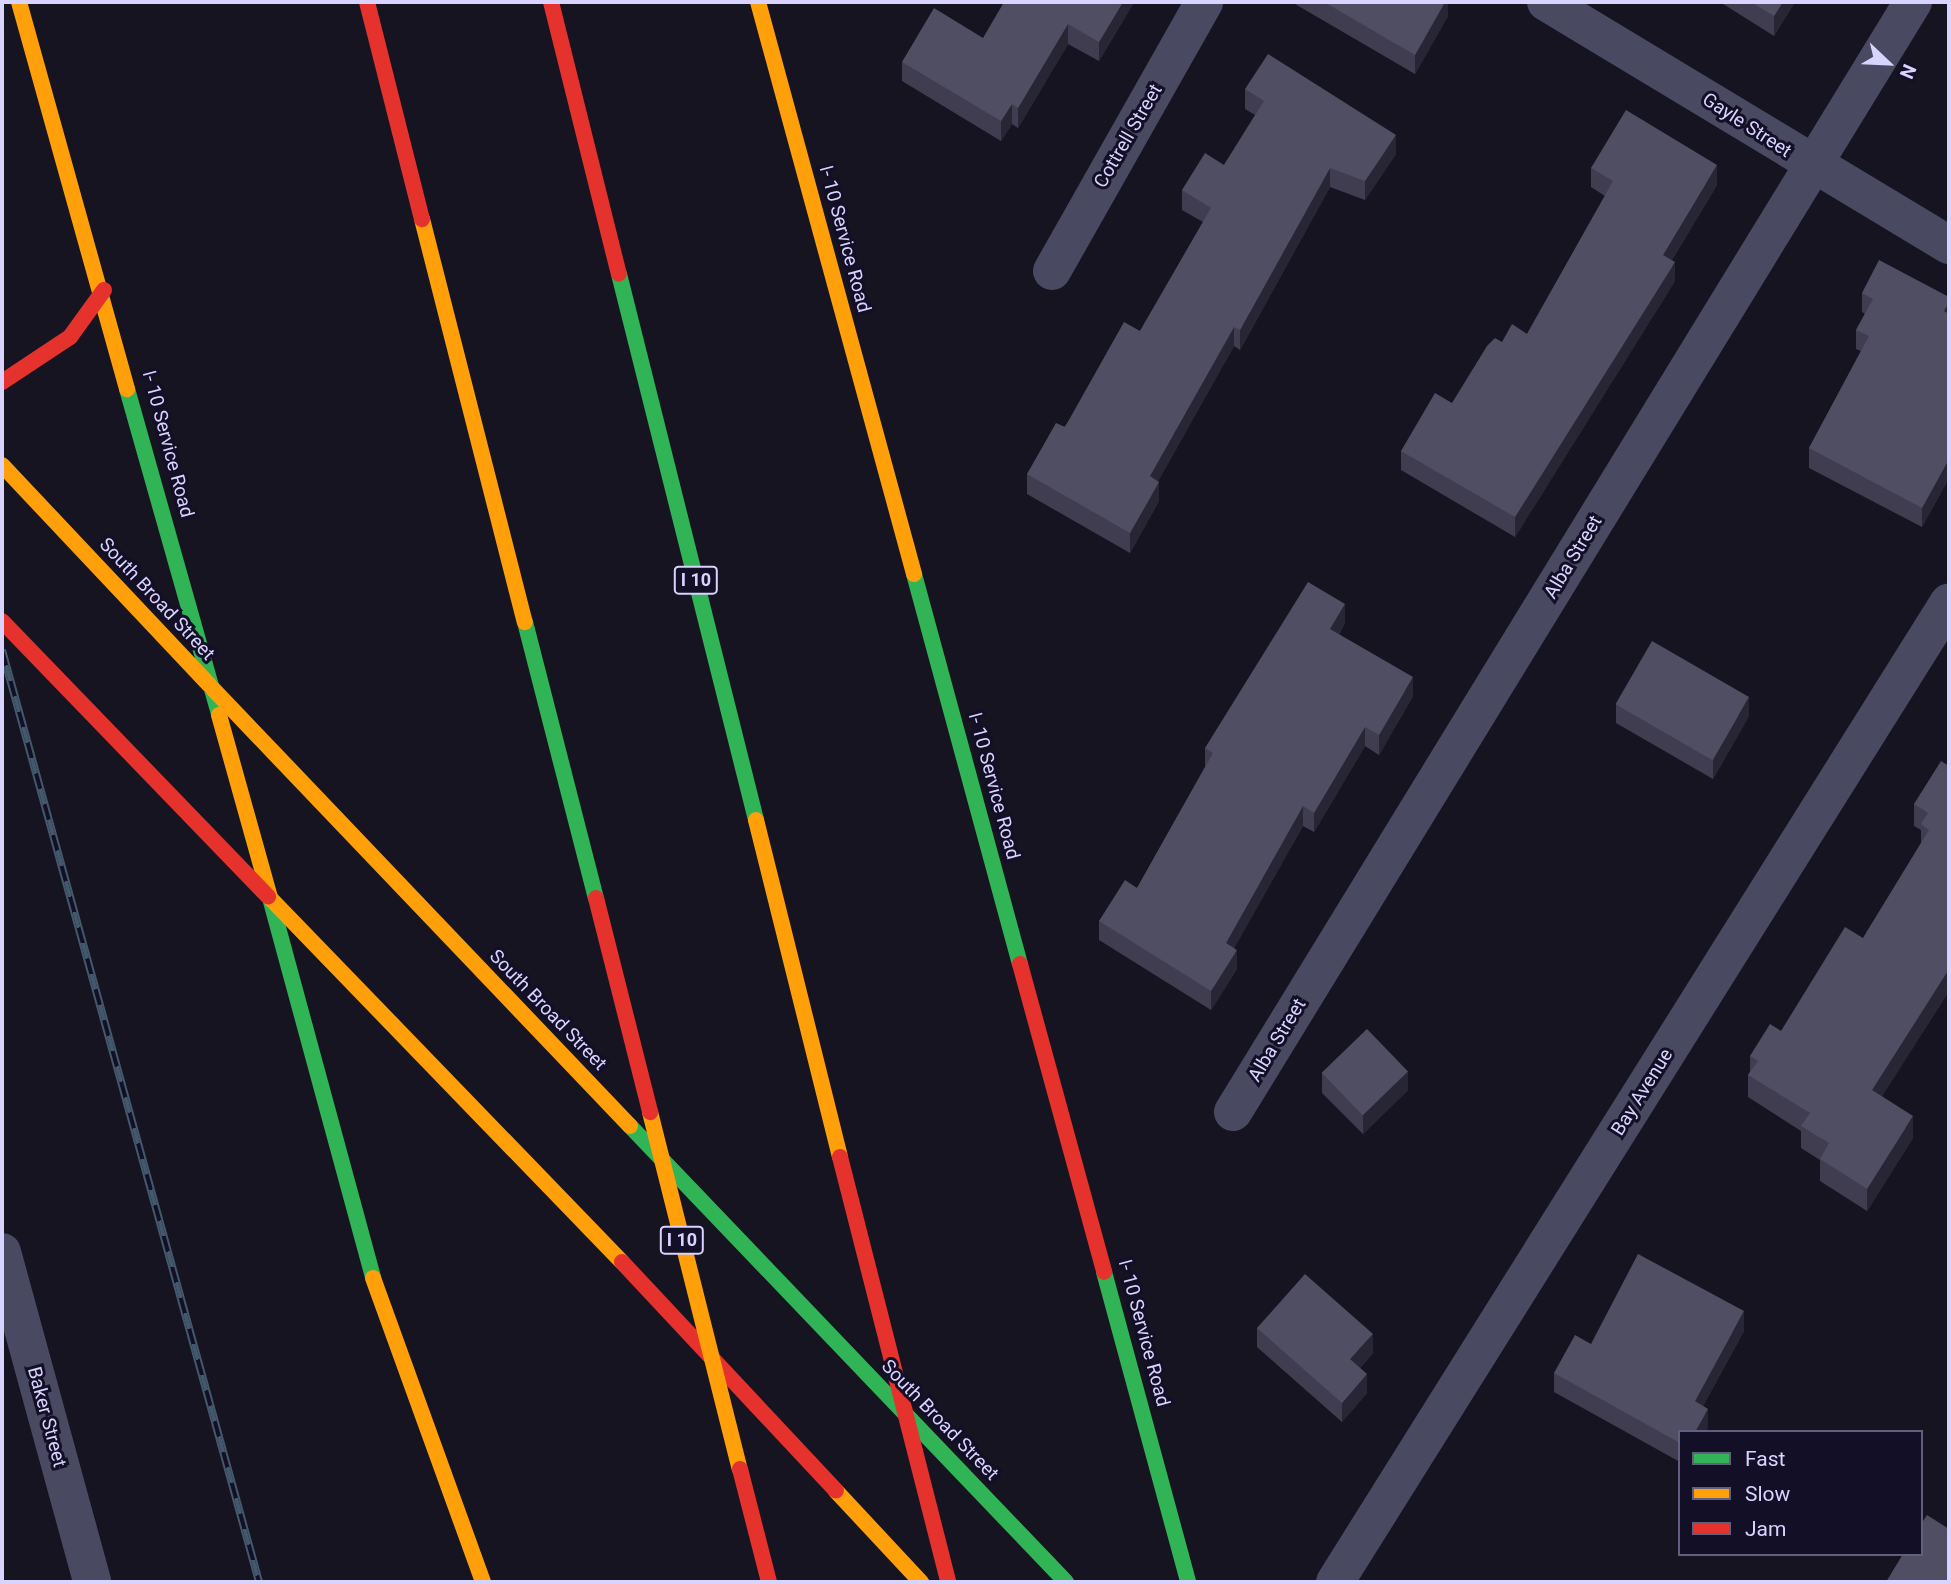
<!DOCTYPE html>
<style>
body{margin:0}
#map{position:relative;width:1951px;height:1584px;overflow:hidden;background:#161421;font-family:Roboto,sans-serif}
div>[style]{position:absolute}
.street>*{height:38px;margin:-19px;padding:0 19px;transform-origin:19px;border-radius:19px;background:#4a4962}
.fast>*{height:16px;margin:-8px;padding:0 8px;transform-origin:8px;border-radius:8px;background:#30b455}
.slow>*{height:16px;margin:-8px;padding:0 8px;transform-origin:8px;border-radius:8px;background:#ff9f0a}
.jam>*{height:16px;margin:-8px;padding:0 8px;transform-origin:8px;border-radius:8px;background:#e5322d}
.rail>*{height:8px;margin-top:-4px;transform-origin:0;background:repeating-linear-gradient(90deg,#130f26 0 16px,#43596b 0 32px);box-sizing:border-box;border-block:2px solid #43596b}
.slow-bridge>*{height:16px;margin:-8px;padding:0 8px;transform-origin:8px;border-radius:8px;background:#ff9f0a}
.jam-bridge>*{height:16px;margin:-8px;padding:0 8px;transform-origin:8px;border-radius:8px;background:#e5322d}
.wall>*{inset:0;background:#403d50}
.shaded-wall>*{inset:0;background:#282635}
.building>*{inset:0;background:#504e63;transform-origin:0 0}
span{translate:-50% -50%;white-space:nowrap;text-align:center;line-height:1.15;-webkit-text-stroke:6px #130f26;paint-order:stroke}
.shield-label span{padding:2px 5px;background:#130f26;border:2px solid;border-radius:5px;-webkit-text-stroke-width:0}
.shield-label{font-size:18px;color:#d9d4ff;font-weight:700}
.street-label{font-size:19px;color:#d9d4ff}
.frame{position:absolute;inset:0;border:4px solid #d9d4ff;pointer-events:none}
.legend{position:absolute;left:1678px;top:1430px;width:245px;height:126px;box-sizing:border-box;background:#130f26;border:2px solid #625e7d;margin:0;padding:9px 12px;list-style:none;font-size:21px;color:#d9d4ff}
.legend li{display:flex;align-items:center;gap:14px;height:35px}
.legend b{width:35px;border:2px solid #625e7d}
.north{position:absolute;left:1853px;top:28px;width:70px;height:70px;-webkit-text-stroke:5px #130f26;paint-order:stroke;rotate:113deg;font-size:19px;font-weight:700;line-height:28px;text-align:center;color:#d9d4ff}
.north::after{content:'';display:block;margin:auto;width:24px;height:32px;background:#d9d4ff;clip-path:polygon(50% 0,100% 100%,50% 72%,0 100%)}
</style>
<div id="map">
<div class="street">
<i style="left:1546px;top:2px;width:471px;rotate:31.1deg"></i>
<i style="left:1052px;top:271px;width:309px;rotate:-60.5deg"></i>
<i style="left:1233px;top:1112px;width:1302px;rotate:-58.51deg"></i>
<i style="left:2px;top:1252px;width:342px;rotate:74.7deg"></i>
<i style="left:1335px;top:1582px;width:1156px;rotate:-57.93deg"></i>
</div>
<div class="fast">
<i style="left:619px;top:274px;width:563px;rotate:75.91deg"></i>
<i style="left:127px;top:389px;width:339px;rotate:74.2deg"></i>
<i style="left:914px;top:574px;width:404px;rotate:74.8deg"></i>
<i style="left:525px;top:622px;width:285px;rotate:75.6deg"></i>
<i style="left:270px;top:898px;width:394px;rotate:74.8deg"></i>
<i style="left:630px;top:1126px;width:631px;rotate:46.28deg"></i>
<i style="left:1104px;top:1272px;width:321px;rotate:74.8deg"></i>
</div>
<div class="slow">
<i style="left:19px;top:2px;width:402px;rotate:74.4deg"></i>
<i style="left:758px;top:2px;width:593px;rotate:74.74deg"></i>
<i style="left:422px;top:219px;width:416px;rotate:75.7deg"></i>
<i style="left:2px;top:465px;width:302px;rotate:46.7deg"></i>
<i style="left:213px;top:689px;width:604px;rotate:46.34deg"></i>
<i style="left:219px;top:715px;width:190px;rotate:74.4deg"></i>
<i style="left:756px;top:820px;width:347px;rotate:76deg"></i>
<i style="left:270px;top:898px;width:506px;rotate:45.96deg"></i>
<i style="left:373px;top:1278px;width:323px;rotate:70.1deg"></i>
<i style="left:836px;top:1491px;width:125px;rotate:47deg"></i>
</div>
<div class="jam">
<i style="left:367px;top:2px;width:224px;rotate:75.8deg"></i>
<i style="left:551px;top:2px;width:280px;rotate:76deg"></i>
<i style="left:2px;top:382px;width:82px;rotate:-33.5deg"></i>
<i style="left:70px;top:337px;width:58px;rotate:-54.1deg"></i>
<i style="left:2px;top:621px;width:383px;rotate:46deg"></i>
<i style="left:1020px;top:964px;width:319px;rotate:74.7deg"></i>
<i style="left:622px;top:1262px;width:313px;rotate:46.9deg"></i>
</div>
<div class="rail">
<i style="left:2px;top:650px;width:967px;rotate:74.58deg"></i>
</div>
<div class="slow-bridge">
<i style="left:650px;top:1112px;width:368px;rotate:75.9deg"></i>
</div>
<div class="jam-bridge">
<i style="left:596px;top:898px;width:221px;rotate:75.8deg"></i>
<i style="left:840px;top:1157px;width:439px;rotate:75.7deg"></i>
<i style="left:740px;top:1469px;width:117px;rotate:75.6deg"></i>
</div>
<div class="wall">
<i style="clip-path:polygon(1133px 2px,1133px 4px,1099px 61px,1068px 44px,1018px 128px,1012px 124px,1001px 141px,902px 81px,902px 62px,983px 38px)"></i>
<i style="clip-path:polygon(1295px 2px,1448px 2px,1448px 16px,1415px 74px,1295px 4px)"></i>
<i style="clip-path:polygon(1720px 2px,1795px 2px,1774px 36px)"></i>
<i style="clip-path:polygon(1245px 89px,1396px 154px,1365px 200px,1330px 187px,1240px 350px,1234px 346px,1158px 481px,1159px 501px,1130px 553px,1027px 494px,1027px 474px,1140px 331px,1203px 222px,1182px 210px,1182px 190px,1224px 165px,1255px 115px,1245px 109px)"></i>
<i style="clip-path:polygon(1591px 168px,1717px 185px,1672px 260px,1675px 281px,1515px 537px,1401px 470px,1401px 451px,1452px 403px,1502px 342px,1527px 334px,1605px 196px,1591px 187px)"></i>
<i style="clip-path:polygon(1862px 293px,1949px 297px,1949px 478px,1922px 527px,1809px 468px,1809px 448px,1861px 351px,1856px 349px,1856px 330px,1865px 314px,1862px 312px)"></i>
<i style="clip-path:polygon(1345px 623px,1339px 634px,1413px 696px,1379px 755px,1365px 746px,1314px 832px,1303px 826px,1234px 948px,1237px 969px,1211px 1010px,1099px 940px,1099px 921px,1137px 888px,1205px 767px,1205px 748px)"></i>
<i style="clip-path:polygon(1616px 704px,1749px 716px,1713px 779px,1616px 723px)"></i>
<i style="clip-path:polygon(1949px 766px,1949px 991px,1882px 1096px,1913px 1138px,1867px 1211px,1820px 1181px,1820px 1160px,1801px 1148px,1801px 1131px,1748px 1097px,1748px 1075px,1750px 1072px,1750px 1056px,1781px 1031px,1863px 938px,1921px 843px,1921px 830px,1914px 826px,1914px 804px)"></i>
<i style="clip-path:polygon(1322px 1073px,1408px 1090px,1363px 1134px,1322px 1093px)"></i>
<i style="clip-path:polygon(1257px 1328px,1373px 1353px,1360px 1368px,1367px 1393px,1342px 1422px,1257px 1347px)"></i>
<i style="clip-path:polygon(1744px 1331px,1703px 1406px,1708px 1428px,1680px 1432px,1680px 1462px,1554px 1392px,1554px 1373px,1591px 1344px)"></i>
</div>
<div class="shaded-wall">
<i style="clip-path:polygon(1123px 2px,1133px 2px,1133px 4px,1099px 61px,1099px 42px)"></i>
<i style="clip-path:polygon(1445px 2px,1448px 2px,1448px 16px,1415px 74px,1415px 55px)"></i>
<i style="clip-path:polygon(1783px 2px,1795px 2px,1774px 36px,1774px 16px)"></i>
<i style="clip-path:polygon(1068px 24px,1068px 44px,1018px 128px,1018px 108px)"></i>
<i style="clip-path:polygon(1012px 104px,1012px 124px,1001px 141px,1001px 121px)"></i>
<i style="clip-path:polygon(1396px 135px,1396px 154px,1365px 200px,1365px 181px)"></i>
<i style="clip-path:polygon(1717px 165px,1717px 185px,1663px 275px,1663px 255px)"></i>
<i style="clip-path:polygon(1330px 168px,1330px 187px,1240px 350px,1240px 330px)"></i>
<i style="clip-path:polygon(1675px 262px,1675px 281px,1515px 537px,1515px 517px)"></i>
<i style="clip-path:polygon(1949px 302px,1949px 321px,1944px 311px)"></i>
<i style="clip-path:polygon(1234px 327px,1234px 346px,1150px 496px,1150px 476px)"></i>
<i style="clip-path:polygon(1949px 459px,1949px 478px,1922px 527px,1922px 508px)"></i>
<i style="clip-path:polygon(1159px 482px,1159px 501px,1130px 553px,1130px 533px)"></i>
<i style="clip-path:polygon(1345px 604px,1345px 623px,1330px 648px,1330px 629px)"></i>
<i style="clip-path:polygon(1413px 677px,1413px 696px,1379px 755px,1379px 735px)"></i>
<i style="clip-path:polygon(1749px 697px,1749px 716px,1713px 779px,1713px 760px)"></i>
<i style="clip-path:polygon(1365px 727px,1365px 746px,1314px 832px,1314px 813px)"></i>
<i style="clip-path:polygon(1303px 806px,1303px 826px,1226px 963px,1226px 943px)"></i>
<i style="clip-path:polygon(1237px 950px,1237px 969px,1211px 1010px,1211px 991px)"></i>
<i style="clip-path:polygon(1949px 969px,1949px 991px,1872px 1112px,1872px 1090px)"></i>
<i style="clip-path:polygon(1408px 1071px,1408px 1090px,1363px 1134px,1363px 1115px)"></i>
<i style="clip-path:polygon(1913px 1116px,1913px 1138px,1867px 1211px,1867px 1189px)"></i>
<i style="clip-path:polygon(1744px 1311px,1744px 1331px,1695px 1421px,1695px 1401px)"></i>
<i style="clip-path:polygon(1373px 1334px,1373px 1353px,1350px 1379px,1350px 1359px)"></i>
<i style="clip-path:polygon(1367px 1374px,1367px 1393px,1342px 1422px,1342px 1403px)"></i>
<i style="clip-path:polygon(1708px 1409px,1708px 1428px,1706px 1432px,1695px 1432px)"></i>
</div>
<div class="building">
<i style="clip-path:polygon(1004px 2px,1123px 2px,1099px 42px,1068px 24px,1018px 108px,1012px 104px,1001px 121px,902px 62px,934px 8px,983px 38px)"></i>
<i style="clip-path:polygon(1324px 2px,1445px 2px,1415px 55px)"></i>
<i style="clip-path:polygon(1751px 2px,1783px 2px,1774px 16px)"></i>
<i style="clip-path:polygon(1268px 54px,1396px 135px,1365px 181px,1330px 168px,1240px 330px,1234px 327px,1150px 476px,1159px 482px,1130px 533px,1027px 474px,1056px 423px,1065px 427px,1124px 322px,1140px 331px,1211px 208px,1182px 190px,1205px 153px,1224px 165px,1264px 101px,1245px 89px)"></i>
<i style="clip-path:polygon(1626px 110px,1717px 165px,1663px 255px,1675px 262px,1515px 517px,1401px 451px,1435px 393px,1452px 403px,1487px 346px,1495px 338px,1502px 342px,1512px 324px,1527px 334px,1613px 181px,1591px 168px)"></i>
<i style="clip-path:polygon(1879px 260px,1949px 297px,1949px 302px,1944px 311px,1949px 314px,1949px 459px,1922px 508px,1809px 448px,1869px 336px,1856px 330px,1873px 299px,1862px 293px)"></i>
<i style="clip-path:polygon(1308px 582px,1345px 604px,1330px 629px,1413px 677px,1379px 735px,1365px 727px,1314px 813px,1303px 806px,1226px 943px,1237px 950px,1211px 991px,1099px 921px,1125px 880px,1137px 888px,1213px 753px,1205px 748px)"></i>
<i style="left:1652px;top:641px;width:112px;height:73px;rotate:30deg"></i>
<i style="clip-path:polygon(1941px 761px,1949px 766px,1949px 969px,1872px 1090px,1913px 1116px,1867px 1189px,1820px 1159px,1829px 1143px,1801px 1126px,1810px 1113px,1748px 1075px,1758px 1061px,1750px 1056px,1770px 1024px,1781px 1031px,1845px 927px,1863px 938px,1929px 830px,1921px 824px,1928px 813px,1914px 804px)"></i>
<i style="left:1367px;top:1029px;width:59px;height:63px;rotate:46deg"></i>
<i style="clip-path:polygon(1638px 1254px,1744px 1311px,1695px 1401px,1708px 1409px,1695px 1432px,1680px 1432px,1680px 1443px,1554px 1373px,1575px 1335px,1591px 1344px)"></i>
<i style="clip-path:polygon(1305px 1274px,1373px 1334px,1350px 1359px,1367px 1374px,1342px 1403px,1257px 1328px)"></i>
<i style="clip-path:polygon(1927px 1515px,1949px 1529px,1949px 1582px,1886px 1582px,1903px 1554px,1921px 1554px,1921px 1524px)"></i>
</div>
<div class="shield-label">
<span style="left:696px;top:580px">I 10</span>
<span style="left:682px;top:1240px">I 10</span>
</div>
<div class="street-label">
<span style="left:1747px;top:125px;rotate:33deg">Gayle Street</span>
<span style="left:1128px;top:136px;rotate:-60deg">Cottrell Street</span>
<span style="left:845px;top:239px;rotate:75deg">I- 10 Service Road</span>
<span style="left:168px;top:444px;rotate:75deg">I- 10 Service Road</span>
<span style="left:1573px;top:557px;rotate:-59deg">Alba Street</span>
<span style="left:157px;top:599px;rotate:47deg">South Broad Street</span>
<span style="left:994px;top:786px;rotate:75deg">I- 10 Service Road</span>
<span style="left:548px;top:1010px;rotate:46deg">South Broad Street</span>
<span style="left:1277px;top:1040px;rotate:-59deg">Alba Street</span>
<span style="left:1642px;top:1092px;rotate:-58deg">Bay Avenue</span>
<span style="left:1144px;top:1333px;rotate:75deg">I- 10 Service Road</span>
<span style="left:47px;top:1417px;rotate:75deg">Baker Street</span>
<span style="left:940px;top:1420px;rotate:46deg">South Broad Street</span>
</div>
<div class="frame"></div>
<ul class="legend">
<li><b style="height:9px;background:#30b455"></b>Fast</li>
<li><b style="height:9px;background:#ff9f0a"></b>Slow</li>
<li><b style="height:9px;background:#e5322d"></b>Jam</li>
</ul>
<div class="north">N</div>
</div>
